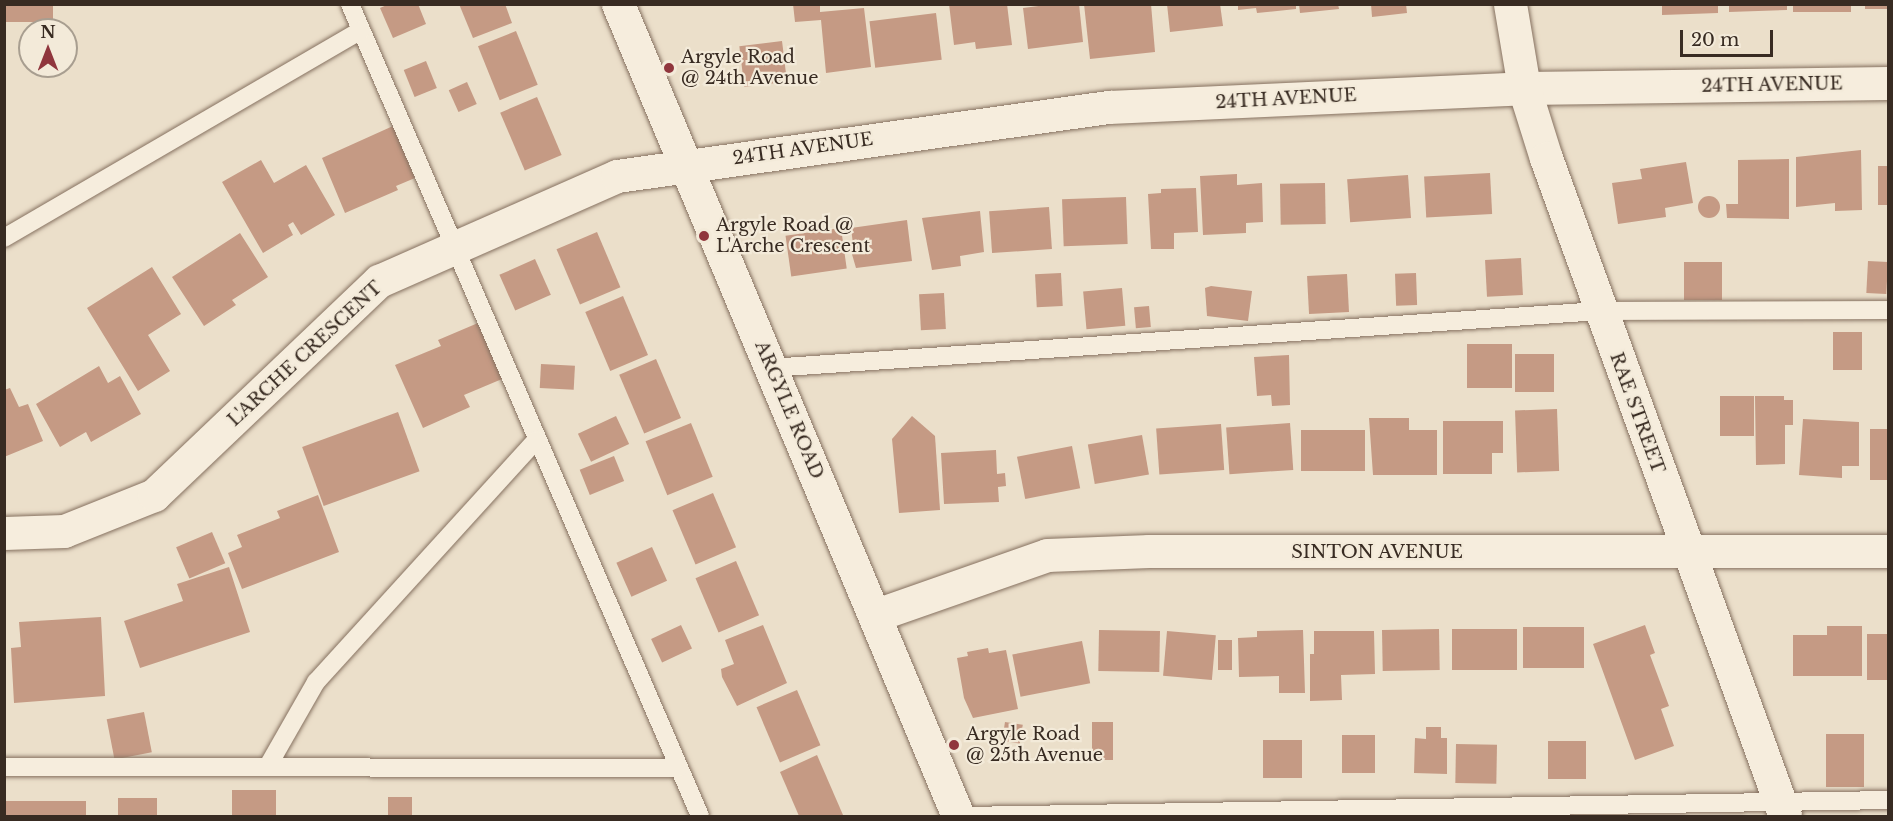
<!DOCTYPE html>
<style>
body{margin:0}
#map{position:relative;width:1893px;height:821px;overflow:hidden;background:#ebdfca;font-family:"Libre Baskerville",serif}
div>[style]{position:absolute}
.building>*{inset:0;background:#c59a84;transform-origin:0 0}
.round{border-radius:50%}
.roads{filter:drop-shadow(0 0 2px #867160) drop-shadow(0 0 2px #867160)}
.lane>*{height:18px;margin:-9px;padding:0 9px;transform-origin:9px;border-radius:9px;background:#f6eddd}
.street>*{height:33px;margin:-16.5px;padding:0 16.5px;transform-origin:16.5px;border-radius:16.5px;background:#f6eddd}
.secondary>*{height:33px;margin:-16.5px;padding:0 16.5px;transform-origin:16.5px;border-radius:16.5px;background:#f6eddd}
.dots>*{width:16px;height:16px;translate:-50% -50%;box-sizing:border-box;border:3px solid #f3ead9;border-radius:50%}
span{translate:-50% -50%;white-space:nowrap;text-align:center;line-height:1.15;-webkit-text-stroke:4.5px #f3ead9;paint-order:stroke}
.poi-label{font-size:18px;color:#382b22}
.left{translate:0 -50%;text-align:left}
.street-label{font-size:18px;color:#382b22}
.frame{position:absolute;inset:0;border:6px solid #382b22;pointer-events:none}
.north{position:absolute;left:18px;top:18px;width:60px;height:60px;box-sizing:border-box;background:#f3ead9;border:2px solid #a89e90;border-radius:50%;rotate:0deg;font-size:16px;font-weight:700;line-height:24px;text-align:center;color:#382b22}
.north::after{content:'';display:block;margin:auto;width:21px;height:27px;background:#90363d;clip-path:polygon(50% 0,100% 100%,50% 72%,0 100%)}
.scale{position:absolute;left:1680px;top:30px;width:93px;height:27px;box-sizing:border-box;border:3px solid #382b22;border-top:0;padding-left:8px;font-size:18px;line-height:21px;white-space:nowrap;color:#382b22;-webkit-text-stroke:4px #f3ead9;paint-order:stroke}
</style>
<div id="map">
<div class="building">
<i style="left:4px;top:4px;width:49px;height:18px"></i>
<i style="clip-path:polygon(389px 4px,418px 4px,426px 24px,393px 38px,380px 8px)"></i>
<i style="clip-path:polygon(459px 4px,505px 4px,512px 23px,473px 38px)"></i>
<i style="clip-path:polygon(793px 4px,820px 4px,820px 12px,864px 8px,871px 67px,826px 73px,821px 20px,795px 22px)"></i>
<i style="clip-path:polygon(949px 4px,1007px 4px,1012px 45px,976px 49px,975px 42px,954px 45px)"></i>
<i style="clip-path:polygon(1054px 4px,1079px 4px,1083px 42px,1028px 49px,1023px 8px)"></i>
<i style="clip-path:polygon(1084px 4px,1151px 4px,1155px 52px,1090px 59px)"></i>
<i style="clip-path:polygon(1167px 4px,1220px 4px,1223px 26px,1170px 32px)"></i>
<i style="clip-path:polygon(1238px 4px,1296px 4px,1296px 9px,1257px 13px,1256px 8px,1238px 10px)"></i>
<i style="clip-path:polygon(1299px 4px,1338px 4px,1339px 9px,1300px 13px)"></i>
<i style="clip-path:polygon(1371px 4px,1406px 4px,1407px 13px,1372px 17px)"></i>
<i style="clip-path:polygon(1662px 4px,1718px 4px,1718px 13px,1662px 15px)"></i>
<i style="clip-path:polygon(1729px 4px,1787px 4px,1787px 10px,1729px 12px)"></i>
<i style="left:1793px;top:4px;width:58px;height:8px"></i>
<i style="left:1865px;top:4px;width:23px;height:5px"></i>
<i style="left:936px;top:13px;width:47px;height:67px;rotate:83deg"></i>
<i style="left:516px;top:31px;width:58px;height:41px;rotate:68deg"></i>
<i style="left:782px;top:41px;width:41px;height:43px;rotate:83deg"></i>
<i style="left:426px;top:61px;width:29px;height:24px;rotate:68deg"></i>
<i style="left:467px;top:82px;width:24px;height:20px;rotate:66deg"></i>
<i style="left:537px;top:97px;width:63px;height:40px;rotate:67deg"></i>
<i style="clip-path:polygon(393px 126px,415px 178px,396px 186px,398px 190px,345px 213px,322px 158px)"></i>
<i style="clip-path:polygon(1861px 150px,1862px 210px,1835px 211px,1835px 203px,1796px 207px,1796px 157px)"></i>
<i style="clip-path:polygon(1789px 159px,1789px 219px,1727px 218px,1726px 204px,1738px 204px,1738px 160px)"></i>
<i style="clip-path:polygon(261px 160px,274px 183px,306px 165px,335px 215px,301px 235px,293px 222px,288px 225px,293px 235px,263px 253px,222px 182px)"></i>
<i style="clip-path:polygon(1686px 162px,1693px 203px,1665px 208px,1666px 217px,1618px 224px,1612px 183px,1642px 179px,1640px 169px)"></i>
<i style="left:1878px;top:166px;width:10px;height:39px"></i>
<i style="left:1490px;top:173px;width:41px;height:66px;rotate:87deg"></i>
<i style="clip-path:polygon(1237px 174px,1237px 185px,1262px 183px,1263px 222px,1246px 223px,1246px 233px,1203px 235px,1200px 176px)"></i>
<i style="left:1408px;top:175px;width:43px;height:61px;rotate:86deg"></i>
<i style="left:1325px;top:183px;width:41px;height:45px;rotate:89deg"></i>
<i style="clip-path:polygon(1196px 188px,1198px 232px,1174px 233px,1174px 249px,1151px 249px,1148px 194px,1161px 193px,1161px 189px)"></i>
<i class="round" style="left:1698px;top:196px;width:22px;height:22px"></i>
<i style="left:1126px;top:197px;width:47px;height:64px;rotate:88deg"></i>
<i style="left:1049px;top:207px;width:42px;height:60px;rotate:86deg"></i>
<i style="clip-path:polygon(980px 211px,984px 252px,960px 256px,961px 266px,932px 270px,922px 218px)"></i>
<i style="clip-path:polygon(907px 220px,912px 261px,856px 268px,849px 244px,853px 244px,851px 228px)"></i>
<i style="left:841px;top:228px;width:41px;height:56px;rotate:82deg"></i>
<i style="left:597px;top:232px;width:60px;height:44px;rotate:67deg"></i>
<i style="clip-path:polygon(240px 233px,268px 277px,232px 300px,236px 305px,204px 326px,172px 277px)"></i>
<i style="left:1521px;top:258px;width:37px;height:36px;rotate:87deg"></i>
<i style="left:535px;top:259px;width:39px;height:39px;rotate:66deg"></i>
<i style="left:1868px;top:261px;width:20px;height:32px;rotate:3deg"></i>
<i style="left:1684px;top:262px;width:38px;height:38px"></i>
<i style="clip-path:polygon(152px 267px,181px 314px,148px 335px,170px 371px,138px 391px,87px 308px)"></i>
<i style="left:1061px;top:273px;width:33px;height:26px;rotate:87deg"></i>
<i style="left:1416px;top:273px;width:32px;height:21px;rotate:88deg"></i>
<i style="left:1347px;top:274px;width:38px;height:40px;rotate:87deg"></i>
<i style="clip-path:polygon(1211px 286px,1252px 291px,1248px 321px,1207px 316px,1205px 288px)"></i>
<i style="left:1122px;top:288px;width:38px;height:39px;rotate:85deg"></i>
<i style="left:944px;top:293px;width:36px;height:25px;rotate:87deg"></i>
<i style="left:623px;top:296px;width:64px;height:41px;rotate:67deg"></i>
<i style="left:1149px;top:306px;width:21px;height:15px;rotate:85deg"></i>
<i style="clip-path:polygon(478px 323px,502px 379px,464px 395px,470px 407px,423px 428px,395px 365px,441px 346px,438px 340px)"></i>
<i style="left:1833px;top:332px;width:29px;height:38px"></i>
<i style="left:1467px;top:344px;width:45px;height:44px"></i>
<i style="left:1515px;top:354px;width:39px;height:38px"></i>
<i style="clip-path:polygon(1289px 355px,1290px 405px,1272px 406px,1271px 395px,1257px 396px,1254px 357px)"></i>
<i style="left:656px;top:359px;width:64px;height:40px;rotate:67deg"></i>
<i style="left:541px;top:364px;width:34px;height:24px;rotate:3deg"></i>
<i style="clip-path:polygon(99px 366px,108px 383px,120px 376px,141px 414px,91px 442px,86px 432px,60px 447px,36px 404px)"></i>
<i style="clip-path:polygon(10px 388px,19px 407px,28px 404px,43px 441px,4px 457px,4px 390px)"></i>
<i style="left:1754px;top:396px;width:40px;height:34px;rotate:90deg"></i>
<i style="clip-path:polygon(1755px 396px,1784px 396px,1784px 400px,1793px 400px,1793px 425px,1785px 425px,1785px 464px,1756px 465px)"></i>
<i style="left:1557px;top:409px;width:62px;height:42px;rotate:88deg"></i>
<i style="left:398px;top:412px;width:63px;height:102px;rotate:70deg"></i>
<i style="left:616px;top:416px;width:31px;height:42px;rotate:65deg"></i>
<i style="clip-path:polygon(912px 416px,935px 436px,940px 510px,899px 513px,892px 439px)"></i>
<i style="clip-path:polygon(1369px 418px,1409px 418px,1409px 430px,1437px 430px,1437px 475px,1373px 475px)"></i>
<i style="clip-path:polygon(1803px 419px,1859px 422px,1859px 466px,1842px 466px,1842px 478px,1799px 475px)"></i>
<i style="clip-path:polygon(1443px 421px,1503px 421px,1503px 453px,1492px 453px,1492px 474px,1443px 474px)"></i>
<i style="left:691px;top:423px;width:58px;height:49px;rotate:68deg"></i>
<i style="left:1290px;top:423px;width:47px;height:64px;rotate:86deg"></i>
<i style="left:1221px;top:424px;width:46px;height:65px;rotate:86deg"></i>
<i style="left:1870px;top:429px;width:18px;height:51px"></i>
<i style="left:1301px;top:430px;width:64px;height:41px"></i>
<i style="left:1142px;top:435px;width:40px;height:55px;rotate:80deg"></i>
<i style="left:1072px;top:446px;width:43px;height:56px;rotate:79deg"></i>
<i style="clip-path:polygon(996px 450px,997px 474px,1005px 473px,1006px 486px,998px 487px,999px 502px,944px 504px,941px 453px)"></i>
<i style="left:614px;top:456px;width:27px;height:37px;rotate:68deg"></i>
<i style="left:713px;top:493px;width:59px;height:44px;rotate:67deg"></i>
<i style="clip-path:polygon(318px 495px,339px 552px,242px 589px,228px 553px,242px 547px,237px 535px,280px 518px,277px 511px)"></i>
<i style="left:212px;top:532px;width:34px;height:39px;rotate:67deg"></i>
<i style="left:652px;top:547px;width:37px;height:39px;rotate:66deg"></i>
<i style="left:736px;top:561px;width:59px;height:44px;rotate:67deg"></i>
<i style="clip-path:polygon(229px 567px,250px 632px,140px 668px,124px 621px,183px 601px,177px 584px)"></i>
<i style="clip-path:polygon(101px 617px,105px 696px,14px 703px,11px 648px,21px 647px,19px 622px)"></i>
<i style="left:681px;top:625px;width:26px;height:33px;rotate:65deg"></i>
<i style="clip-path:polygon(763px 625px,787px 683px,737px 706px,722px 677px,721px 669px,734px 664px,725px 640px)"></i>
<i style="clip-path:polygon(1645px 625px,1655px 653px,1650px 655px,1669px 706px,1661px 709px,1674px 746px,1635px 760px,1593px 644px)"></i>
<i style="clip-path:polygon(1827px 626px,1862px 626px,1862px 676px,1793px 676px,1793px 635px,1827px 635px)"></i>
<i style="left:1523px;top:627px;width:61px;height:41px"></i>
<i style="left:1439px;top:629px;width:41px;height:57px;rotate:89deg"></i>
<i style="left:1452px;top:629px;width:65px;height:41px"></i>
<i style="left:1099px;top:630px;width:61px;height:41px;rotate:1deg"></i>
<i style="clip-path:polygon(1303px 630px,1305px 693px,1279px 693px,1279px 676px,1239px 677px,1238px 638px,1257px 637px,1257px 631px)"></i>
<i style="left:1167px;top:631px;width:49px;height:45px;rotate:5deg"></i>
<i style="clip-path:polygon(1314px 631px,1374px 631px,1375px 674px,1341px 675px,1342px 700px,1310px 701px,1310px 654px,1314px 654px)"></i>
<i style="left:1867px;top:634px;width:21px;height:46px"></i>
<i style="left:1218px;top:640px;width:14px;height:30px"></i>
<i style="left:1082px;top:641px;width:43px;height:71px;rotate:79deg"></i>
<i style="clip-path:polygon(988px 648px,989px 653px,1006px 650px,1018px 709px,973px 718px,964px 698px,957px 658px,968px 656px,967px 652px)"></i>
<i style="left:797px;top:690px;width:60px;height:44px;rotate:67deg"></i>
<i style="left:144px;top:712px;width:41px;height:38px;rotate:79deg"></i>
<i style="left:1005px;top:722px;width:18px;height:19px;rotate:9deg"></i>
<i style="left:1092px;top:722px;width:21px;height:38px"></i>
<i style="clip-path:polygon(1426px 727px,1441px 727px,1441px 738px,1447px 738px,1447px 774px,1414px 773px,1415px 738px,1426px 739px)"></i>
<i style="left:1826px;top:734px;width:38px;height:53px"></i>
<i style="left:1342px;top:735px;width:33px;height:38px"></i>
<i style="left:1302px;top:740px;width:38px;height:39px;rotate:90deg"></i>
<i style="left:1548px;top:741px;width:38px;height:38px"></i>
<i style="left:1456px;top:744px;width:41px;height:39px;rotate:1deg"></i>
<i style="clip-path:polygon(817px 755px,843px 815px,839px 816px,799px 816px,780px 772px)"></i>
<i style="left:232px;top:790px;width:44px;height:26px"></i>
<i style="left:388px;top:797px;width:24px;height:19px"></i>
<i style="left:118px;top:798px;width:39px;height:18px"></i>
<i style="left:4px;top:801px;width:82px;height:15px"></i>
</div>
<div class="roads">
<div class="lane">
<i style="left:350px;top:4px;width:884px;rotate:66.68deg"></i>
<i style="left:4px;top:238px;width:413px;rotate:-30.2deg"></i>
<i style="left:770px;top:368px;width:832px;rotate:-3.93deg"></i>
<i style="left:1600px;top:311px;width:288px;rotate:-0.2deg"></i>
<i style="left:268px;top:766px;width:97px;rotate:-60.3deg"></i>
<i style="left:316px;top:682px;width:327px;rotate:-47.7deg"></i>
<i style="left:4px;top:767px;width:675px;rotate:0.08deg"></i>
<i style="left:963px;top:816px;width:925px;rotate:-0.99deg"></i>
</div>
<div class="street">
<i style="left:4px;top:533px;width:60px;rotate:-1.9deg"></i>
<i style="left:64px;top:531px;width:97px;rotate:-21.8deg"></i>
<i style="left:154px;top:495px;width:311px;rotate:-43.6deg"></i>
<i style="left:379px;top:281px;width:260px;rotate:-23.8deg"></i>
<i style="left:617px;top:176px;width:497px;rotate:-8deg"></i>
<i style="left:1109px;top:107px;width:415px;rotate:-2.6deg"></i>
<i style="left:1524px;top:88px;width:364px;rotate:-0.8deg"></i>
<i style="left:876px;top:615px;width:181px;rotate:-19.3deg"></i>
<i style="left:1047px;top:555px;width:102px;rotate:-2.2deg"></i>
<i style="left:1149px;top:551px;width:739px"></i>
</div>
<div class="secondary">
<i style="left:618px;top:4px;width:880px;rotate:67.28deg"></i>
<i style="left:1510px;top:4px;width:85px;rotate:80.5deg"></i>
<i style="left:1524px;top:88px;width:73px;rotate:72.6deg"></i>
<i style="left:1546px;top:158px;width:700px;rotate:70.04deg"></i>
</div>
</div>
<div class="dots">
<i style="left:669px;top:68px;background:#90363d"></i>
<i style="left:704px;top:236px;background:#90363d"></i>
<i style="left:954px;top:745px;background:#90363d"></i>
</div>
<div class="poi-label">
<span class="left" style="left:681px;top:68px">Argyle Road<br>@ 24th Avenue</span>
<span class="left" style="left:716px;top:236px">Argyle Road @<br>L'Arche Crescent</span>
<span class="left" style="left:966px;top:745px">Argyle Road<br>@ 25th Avenue</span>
</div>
<div class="street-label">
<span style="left:1772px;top:85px;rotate:-1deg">24TH AVENUE</span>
<span style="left:1286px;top:99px;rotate:-3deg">24TH AVENUE</span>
<span style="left:803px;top:149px;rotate:-8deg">24TH AVENUE</span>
<span style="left:305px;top:354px;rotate:-43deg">L'ARCHE CRESCENT</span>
<span style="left:789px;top:410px;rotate:67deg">ARGYLE ROAD</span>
<span style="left:1637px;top:413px;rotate:70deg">RAE STREET</span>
<span style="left:1377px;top:552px">SINTON AVENUE</span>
</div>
<div class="frame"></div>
<div class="north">N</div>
<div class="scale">20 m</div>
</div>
